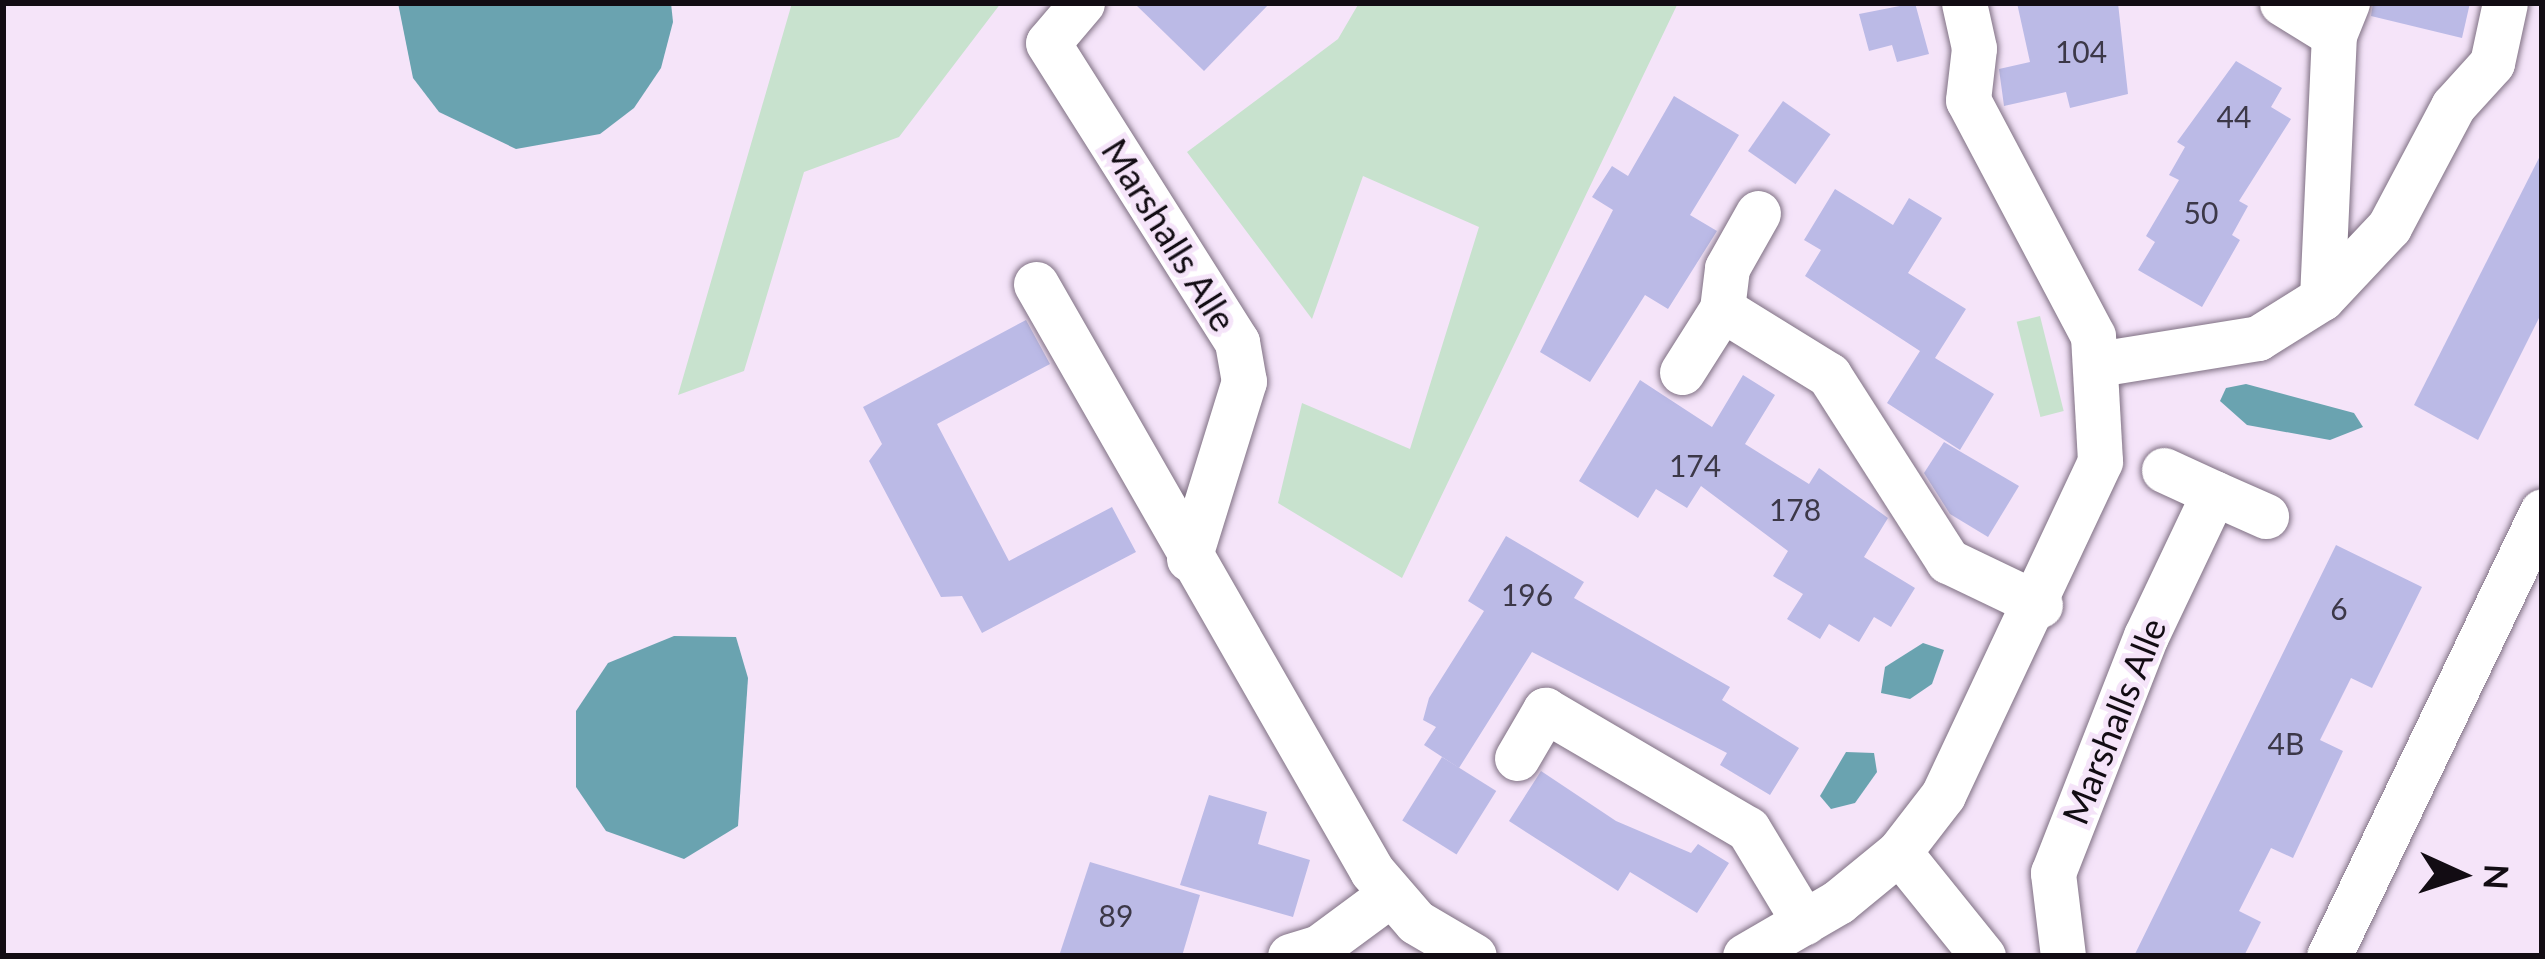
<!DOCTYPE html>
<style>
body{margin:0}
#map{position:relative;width:2545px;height:959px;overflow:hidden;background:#f5e4f9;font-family:Lato,sans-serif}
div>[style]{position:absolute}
.green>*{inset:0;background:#c8e2ce;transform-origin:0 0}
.water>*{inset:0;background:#6aa3b0}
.building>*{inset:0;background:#bbbae6;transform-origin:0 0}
.roads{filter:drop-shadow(0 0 3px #7f7083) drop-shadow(0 0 3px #7f7083)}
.minor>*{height:45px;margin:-22.5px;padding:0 22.5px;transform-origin:22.5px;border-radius:22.5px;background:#fff}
span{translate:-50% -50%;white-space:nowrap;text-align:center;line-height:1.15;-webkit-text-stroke:10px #f5e4f9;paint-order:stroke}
.number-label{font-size:30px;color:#3c3848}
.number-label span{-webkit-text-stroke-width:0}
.street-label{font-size:36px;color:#120c13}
.frame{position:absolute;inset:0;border:6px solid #120c13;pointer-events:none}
.north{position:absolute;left:2401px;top:815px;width:120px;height:120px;-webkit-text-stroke:9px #f5e4f9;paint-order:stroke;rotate:93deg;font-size:33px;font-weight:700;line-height:48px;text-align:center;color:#120c13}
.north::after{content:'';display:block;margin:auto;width:42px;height:54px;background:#120c13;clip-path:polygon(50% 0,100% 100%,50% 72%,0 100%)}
</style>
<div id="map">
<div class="green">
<i style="clip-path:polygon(792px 3px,1001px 3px,899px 137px,804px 172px,744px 371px,678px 395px)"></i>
<i style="clip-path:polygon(1359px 3px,1678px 3px,1402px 578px,1278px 503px,1302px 403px,1410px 449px,1479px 227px,1363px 176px,1312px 319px,1187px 152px,1338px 39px)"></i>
<i style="left:2040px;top:316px;width:98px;height:24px;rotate:76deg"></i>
</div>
<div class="water">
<i style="clip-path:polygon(398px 3px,671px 3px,673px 22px,661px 68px,634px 108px,600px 134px,516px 149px,439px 112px,413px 78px)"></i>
<i style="clip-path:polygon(2246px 384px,2354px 413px,2363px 427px,2330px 440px,2247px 425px,2220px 401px,2226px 388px)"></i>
<i style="clip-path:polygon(674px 636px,736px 637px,748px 678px,738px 826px,684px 859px,606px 831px,576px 787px,576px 711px,608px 663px)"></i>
<i style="clip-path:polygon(1923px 643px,1944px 650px,1932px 684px,1910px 699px,1881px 693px,1885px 667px)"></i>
<i style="clip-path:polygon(1846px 752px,1874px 753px,1877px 772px,1855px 803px,1831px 809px,1820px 796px)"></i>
</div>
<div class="building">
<i style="clip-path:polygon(1134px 3px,1270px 3px,1204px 71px)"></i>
<i style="clip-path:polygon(1915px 3px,1929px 54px,1897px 62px,1892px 45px,1869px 51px,1859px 14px)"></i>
<i style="clip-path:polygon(2017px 3px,2118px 3px,2128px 94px,2070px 108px,2066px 92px,2004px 106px,1999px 69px,2030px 62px)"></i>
<i style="clip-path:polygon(2373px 3px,2470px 3px,2462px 38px,2371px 16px)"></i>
<i style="clip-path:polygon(2236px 61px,2282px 88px,2271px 107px,2291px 119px,2239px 201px,2248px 206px,2232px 235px,2240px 240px,2202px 307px,2138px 270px,2155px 242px,2146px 236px,2179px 180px,2169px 175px,2185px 147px,2177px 142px)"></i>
<i style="clip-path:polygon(1674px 96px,1739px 135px,1690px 215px,1717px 231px,1668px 309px,1645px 295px,1590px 382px,1540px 352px,1613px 210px,1592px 197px,1612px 166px,1628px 176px)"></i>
<i style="left:1783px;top:101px;width:58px;height:61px;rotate:35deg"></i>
<i style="clip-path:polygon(2542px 152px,2542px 312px,2478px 440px,2414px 405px)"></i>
<i style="clip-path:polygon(1835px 189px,1893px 225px,1909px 198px,1942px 218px,1908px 273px,1966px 309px,1935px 358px,1994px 394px,1960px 450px,1887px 403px,1920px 351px,1805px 276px,1821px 250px,1804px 240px)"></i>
<i style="clip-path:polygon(1026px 320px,1050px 364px,937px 424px,1009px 561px,1112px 507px,1136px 552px,982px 633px,962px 596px,941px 597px,869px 461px,882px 444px,863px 407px)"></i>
<i style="clip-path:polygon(1743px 375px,1775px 395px,1745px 444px,1809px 484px,1819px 468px,1888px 518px,1864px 557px,1915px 588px,1891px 627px,1874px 617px,1859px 642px,1829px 624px,1820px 639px,1787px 619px,1803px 594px,1773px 576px,1788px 551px,1701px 486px,1687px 508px,1656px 489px,1638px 518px,1579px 481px,1640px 380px,1712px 427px)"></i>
<i style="clip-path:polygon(1944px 442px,2019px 486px,1988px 537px,1950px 514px,1924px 473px)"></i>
<i style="clip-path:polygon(1506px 536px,1584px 582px,1574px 598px,1730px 687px,1722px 700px,1799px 748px,1770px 795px,1720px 765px,1727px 753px,1532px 652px,1459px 768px,1424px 745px,1436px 727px,1423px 720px,1429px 698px,1484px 611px,1468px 601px)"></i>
<i style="clip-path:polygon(2336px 545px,2422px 587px,2372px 688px,2351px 678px,2320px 740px,2343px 751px,2293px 858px,2271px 848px,2239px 911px,2261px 922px,2244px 956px,2134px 956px)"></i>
<i style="left:1442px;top:757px;width:64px;height:75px;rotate:32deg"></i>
<i style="clip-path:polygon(1541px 771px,1616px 821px,1691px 853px,1698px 844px,1729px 863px,1697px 913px,1630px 872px,1618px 891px,1509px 821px)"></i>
<i style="clip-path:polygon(1209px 795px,1267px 812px,1258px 844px,1310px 860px,1293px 917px,1180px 885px)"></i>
<i style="clip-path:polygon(1090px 862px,1200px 895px,1182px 956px,1059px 956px)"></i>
</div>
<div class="roads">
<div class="minor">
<i style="left:1082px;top:3px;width:52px;rotate:130.4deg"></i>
<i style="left:1048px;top:43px;width:354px;rotate:57.7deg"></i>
<i style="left:1237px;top:342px;width:40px;rotate:80deg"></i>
<i style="left:1244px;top:381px;width:186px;rotate:107.2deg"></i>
<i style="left:2282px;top:3px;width:61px;rotate:31.6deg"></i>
<i style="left:1036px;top:284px;width:676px;rotate:60.21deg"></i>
<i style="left:1372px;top:871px;width:67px;rotate:49.2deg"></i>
<i style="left:1416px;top:922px;width:67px;rotate:30.4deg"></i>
<i style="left:2322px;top:298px;width:263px;rotate:-87.4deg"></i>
<i style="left:2334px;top:35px;width:35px;rotate:-68deg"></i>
<i style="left:1722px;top:309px;width:126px;rotate:31.7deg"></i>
<i style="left:1829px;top:375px;width:221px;rotate:57.4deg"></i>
<i style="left:1948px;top:561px;width:102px;rotate:25.6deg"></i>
<i style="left:2098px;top:364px;width:162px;rotate:-9.2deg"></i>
<i style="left:2258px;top:338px;width:75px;rotate:-32deg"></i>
<i style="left:2322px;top:298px;width:98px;rotate:-46.7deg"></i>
<i style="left:2389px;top:227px;width:137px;rotate:-62.1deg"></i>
<i style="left:2453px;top:106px;width:58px;rotate:-47.8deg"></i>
<i style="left:2492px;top:63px;width:61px;rotate:-77.8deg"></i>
<i style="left:1682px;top:372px;width:75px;rotate:-57.6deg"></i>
<i style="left:1722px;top:309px;width:41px;rotate:-83deg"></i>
<i style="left:1727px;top:268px;width:63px;rotate:-60.6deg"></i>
<i style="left:2164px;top:470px;width:55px;rotate:24.7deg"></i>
<i style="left:1517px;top:758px;width:56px;rotate:-59.7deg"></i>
<i style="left:1545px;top:710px;width:235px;rotate:30.4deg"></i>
<i style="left:1748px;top:829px;width:109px;rotate:58.9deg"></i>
<i style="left:1899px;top:852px;width:134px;rotate:51.1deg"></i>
<i style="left:1290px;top:956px;width:30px;rotate:-17deg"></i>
<i style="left:1319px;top:947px;width:89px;rotate:-36.4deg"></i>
<i style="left:1745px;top:956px;width:108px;rotate:-30.1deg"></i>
<i style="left:1838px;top:902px;width:79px;rotate:-39.3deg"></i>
<i style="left:1899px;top:852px;width:72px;rotate:-52.3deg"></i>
<i style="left:1943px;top:795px;width:369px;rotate:-64.8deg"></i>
<i style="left:2100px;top:461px;width:125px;rotate:-93.2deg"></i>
<i style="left:2093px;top:336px;width:267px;rotate:-117.9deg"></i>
<i style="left:1968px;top:100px;width:52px;rotate:-83.4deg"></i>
<i style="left:1974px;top:48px;width:46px;rotate:-102.5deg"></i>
<i style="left:2063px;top:956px;width:84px;rotate:-96.9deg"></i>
<i style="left:2053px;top:873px;width:255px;rotate:-68.6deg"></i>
<i style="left:2146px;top:636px;width:158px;rotate:-64.6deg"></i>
<i style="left:2214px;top:493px;width:57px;rotate:23.9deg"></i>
<i style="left:2329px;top:956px;width:493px;rotate:-64.4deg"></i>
</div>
</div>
<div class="number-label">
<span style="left:2081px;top:51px">104</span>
<span style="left:2234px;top:116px">44</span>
<span style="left:2201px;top:212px">50</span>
<span style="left:1695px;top:465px">174</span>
<span style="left:1795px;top:509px">178</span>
<span style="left:1527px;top:594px">196</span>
<span style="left:2339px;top:608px">6</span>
<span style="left:2286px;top:743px">4B</span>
<span style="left:1116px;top:915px">89</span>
</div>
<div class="street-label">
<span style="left:1169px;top:235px;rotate:58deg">Marshalls Alle</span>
<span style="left:2114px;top:721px;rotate:-68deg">Marshalls Alle</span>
</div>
<div class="frame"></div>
<div class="north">N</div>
</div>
